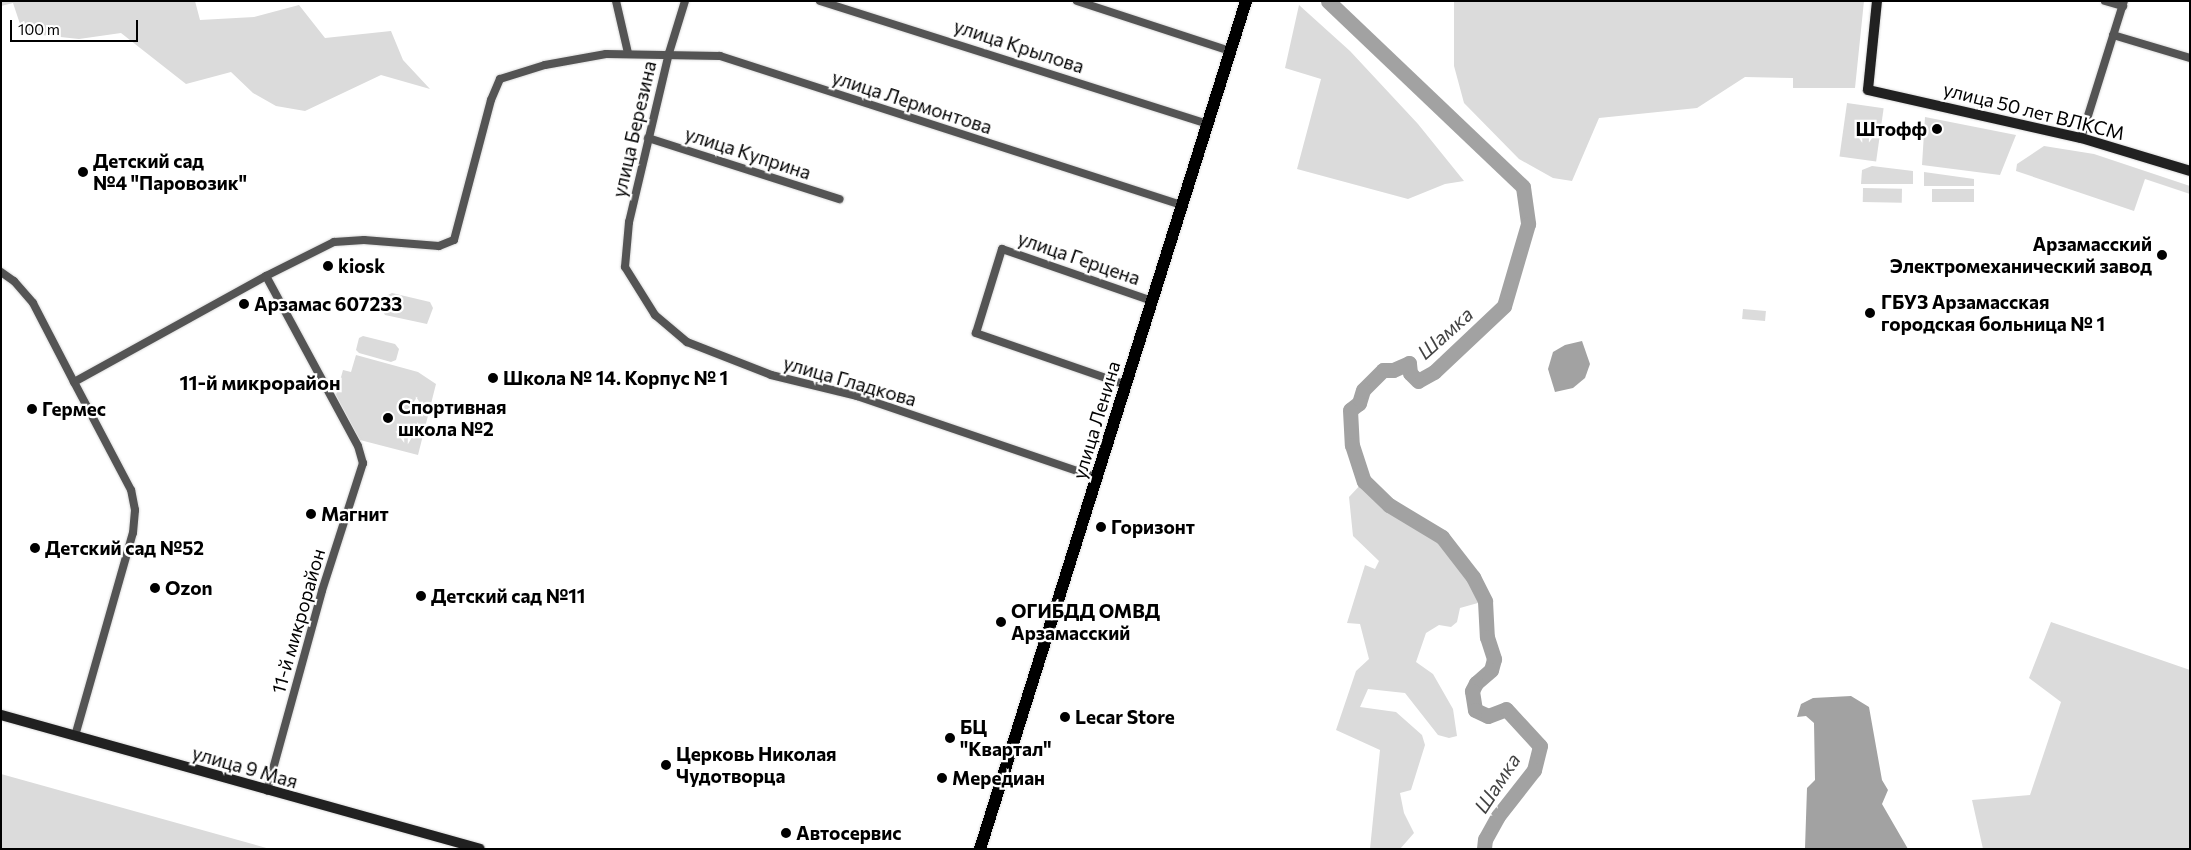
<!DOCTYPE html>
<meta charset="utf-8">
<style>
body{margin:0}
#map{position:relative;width:2191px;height:850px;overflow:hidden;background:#fff;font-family:Commissioner,sans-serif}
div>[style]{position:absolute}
.green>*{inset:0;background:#dbdbdb;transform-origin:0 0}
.water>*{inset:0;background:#a2a2a2}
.river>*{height:15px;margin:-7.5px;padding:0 7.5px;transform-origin:7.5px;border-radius:7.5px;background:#a2a2a2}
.roads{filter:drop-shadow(0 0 1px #dbdbdb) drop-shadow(0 0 1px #dbdbdb)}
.street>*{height:8px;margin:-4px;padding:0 4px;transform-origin:4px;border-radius:4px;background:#545454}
.secondary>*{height:10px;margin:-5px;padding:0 5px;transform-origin:5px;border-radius:5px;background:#212121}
.primary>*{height:12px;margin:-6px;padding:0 6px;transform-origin:6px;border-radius:6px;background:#000}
.dots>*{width:14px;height:14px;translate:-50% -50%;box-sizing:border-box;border:2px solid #fff;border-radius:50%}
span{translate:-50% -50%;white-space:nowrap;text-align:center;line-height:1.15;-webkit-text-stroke:4.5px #fff;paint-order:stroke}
.street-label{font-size:19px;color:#000}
.poi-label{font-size:19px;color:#000;font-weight:700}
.right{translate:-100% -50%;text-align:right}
.left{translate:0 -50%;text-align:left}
.water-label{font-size:20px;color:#434343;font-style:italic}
.neighbourhood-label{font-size:20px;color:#000;font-weight:700}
.frame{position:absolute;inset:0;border:2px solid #000;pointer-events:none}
.scale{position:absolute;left:10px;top:20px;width:128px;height:22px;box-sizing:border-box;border:2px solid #000;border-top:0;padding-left:6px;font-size:15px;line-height:18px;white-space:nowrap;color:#000;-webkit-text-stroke:4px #fff;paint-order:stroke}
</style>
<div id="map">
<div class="green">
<i style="clip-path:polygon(1px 1px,195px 1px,200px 20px,254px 17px,299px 5px,325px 38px,391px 31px,403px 60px,430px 89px,381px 75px,305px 111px,276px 106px,253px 93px,231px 72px,186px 84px,121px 33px,79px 39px,23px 33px,13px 3px,1px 6px)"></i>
<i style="clip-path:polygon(1454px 1px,1864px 1px,1855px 88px,1793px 88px,1793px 78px,1745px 77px,1697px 108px,1599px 118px,1572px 181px,1553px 178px,1519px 159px,1464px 103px,1454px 66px)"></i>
<i style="clip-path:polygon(1299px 5px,1350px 51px,1418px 124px,1464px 181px,1445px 184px,1408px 199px,1297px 169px,1321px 79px,1285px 68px)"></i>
<i style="left:1847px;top:103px;width:37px;height:54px;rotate:8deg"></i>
<i style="clip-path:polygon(1925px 117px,2016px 135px,2000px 175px,1922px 165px)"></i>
<i style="clip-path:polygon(2044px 146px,2094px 154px,2190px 186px,2190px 194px,2145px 179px,2134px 211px,2016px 171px,2017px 164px)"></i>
<i style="clip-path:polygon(1872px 166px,1913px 171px,1913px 184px,1861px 184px,1862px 170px)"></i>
<i style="clip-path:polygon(1924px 172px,1974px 179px,1974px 186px,1924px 186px)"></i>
<i style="left:1863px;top:188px;width:39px;height:14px;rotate:1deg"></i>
<i style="left:1932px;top:189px;width:42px;height:13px"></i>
<i style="clip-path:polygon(392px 293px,430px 302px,433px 308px,427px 324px,385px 315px,382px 310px,386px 296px)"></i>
<i style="left:1743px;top:309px;width:23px;height:10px;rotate:5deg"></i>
<i style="clip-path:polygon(363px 336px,395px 344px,399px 349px,396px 360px,391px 362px,359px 353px,356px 350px,359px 338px)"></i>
<i style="clip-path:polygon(356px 355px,418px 372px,436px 384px,418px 455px,360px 440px,336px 395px,343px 370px,351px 372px)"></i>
<i style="clip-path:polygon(1364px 481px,1389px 505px,1442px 537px,1473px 577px,1485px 601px,1460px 608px,1457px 622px,1451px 627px,1439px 625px,1426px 633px,1416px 662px,1433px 674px,1453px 709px,1457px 736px,1449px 738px,1438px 735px,1405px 693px,1368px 689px,1360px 707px,1396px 712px,1422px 735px,1425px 745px,1411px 790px,1400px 793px,1404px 813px,1414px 833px,1400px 849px,1370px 849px,1380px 750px,1336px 730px,1356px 671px,1369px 659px,1360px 624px,1347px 623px,1365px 565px,1375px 569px,1379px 561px,1353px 536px,1349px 497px)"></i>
<i style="clip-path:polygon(2051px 622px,2190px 670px,2190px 849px,1983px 849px,1972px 800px,2030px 795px,2061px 702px,2029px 678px)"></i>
<i style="clip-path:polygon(1px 774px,270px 849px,1px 849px)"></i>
</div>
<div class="water">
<i style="clip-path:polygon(1582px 341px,1590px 364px,1585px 378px,1573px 388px,1555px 392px,1548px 369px,1553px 352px,1565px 345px)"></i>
<i style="clip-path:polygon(1851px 696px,1869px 707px,1882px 780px,1888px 790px,1882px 804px,1908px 849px,1805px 848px,1807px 788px,1815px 780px,1814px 723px,1806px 716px,1797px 717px,1801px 704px,1813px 698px)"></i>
</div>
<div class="river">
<i style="left:1328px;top:1px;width:269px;rotate:43.6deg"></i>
<i style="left:1523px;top:187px;width:37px;rotate:82deg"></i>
<i style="left:1528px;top:224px;width:85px;rotate:106.3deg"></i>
<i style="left:1504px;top:306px;width:96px;rotate:136.7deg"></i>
<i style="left:1434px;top:372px;width:18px;rotate:151deg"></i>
<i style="left:1418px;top:381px;width:11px;rotate:-135deg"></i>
<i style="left:1410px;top:373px;width:10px;rotate:-96deg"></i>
<i style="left:1409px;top:363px;width:17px;rotate:156deg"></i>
<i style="left:1393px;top:370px;width:10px;rotate:180deg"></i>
<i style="left:1383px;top:370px;width:28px;rotate:135deg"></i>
<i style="left:1363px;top:390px;width:14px;rotate:107deg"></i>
<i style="left:1359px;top:403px;width:11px;rotate:142deg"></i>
<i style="left:1350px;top:410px;width:35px;rotate:87deg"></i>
<i style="left:1352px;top:445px;width:38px;rotate:72deg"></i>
<i style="left:1364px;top:481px;width:35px;rotate:44deg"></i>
<i style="left:1389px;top:505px;width:62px;rotate:31.1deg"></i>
<i style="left:1442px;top:537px;width:51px;rotate:52.2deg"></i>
<i style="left:1473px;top:577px;width:27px;rotate:63deg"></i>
<i style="left:1485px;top:601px;width:36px;rotate:87deg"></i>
<i style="left:1487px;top:637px;width:23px;rotate:72deg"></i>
<i style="left:1494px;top:659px;width:11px;rotate:105deg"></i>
<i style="left:1491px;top:670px;width:20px;rotate:139deg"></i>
<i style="left:1476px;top:683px;width:9px;rotate:117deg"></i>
<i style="left:1472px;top:691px;width:19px;rotate:81deg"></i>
<i style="left:1475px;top:710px;width:14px;rotate:25deg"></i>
<i style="left:1488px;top:716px;width:19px;rotate:-21deg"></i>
<i style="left:1506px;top:709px;width:50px;rotate:47.4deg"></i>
<i style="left:1540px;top:746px;width:25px;rotate:104deg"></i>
<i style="left:1534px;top:770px;width:58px;rotate:128deg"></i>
<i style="left:1498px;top:816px;width:26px;rotate:119deg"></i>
<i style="left:1485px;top:839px;width:10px;rotate:96deg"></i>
</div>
<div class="roads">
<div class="street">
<i style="left:616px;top:1px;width:53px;rotate:77deg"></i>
<i style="left:685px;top:1px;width:54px;rotate:107.1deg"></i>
<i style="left:669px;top:53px;width:174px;rotate:103.3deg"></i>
<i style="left:629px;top:222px;width:45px;rotate:95.1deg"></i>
<i style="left:625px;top:267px;width:57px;rotate:58deg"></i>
<i style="left:655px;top:315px;width:42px;rotate:40.2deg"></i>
<i style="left:687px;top:342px;width:90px;rotate:21.4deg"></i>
<i style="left:771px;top:375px;width:89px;rotate:13.7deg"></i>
<i style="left:857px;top:396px;width:255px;rotate:18.8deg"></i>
<i style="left:820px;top:1px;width:406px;rotate:17.6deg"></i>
<i style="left:1077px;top:1px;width:161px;rotate:18.1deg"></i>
<i style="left:2105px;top:1px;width:19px;rotate:16deg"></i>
<i style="left:2113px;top:35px;width:80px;rotate:16.6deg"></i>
<i style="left:648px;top:138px;width:201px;rotate:17.7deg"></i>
<i style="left:2081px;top:138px;width:144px;rotate:-72.6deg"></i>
<i style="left:1px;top:272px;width:16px;rotate:35deg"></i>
<i style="left:14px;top:281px;width:29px;rotate:49deg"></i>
<i style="left:33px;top:303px;width:89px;rotate:62.6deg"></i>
<i style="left:266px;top:276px;width:193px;rotate:61.6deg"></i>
<i style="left:358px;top:446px;width:18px;rotate:74deg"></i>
<i style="left:363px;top:463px;width:134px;rotate:107.8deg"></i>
<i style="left:322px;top:591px;width:207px;rotate:105.4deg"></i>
<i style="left:1126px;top:385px;width:159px;rotate:-160.9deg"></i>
<i style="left:976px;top:333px;width:88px;rotate:-72.8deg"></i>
<i style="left:1002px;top:249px;width:159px;rotate:19.1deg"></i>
<i style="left:75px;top:736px;width:211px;rotate:-74.1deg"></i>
<i style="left:133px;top:533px;width:23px;rotate:-85deg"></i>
<i style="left:135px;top:510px;width:20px;rotate:-101deg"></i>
<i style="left:131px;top:490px;width:122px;rotate:-117.8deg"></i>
<i style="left:74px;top:382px;width:219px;rotate:-28.9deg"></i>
<i style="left:266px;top:276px;width:76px;rotate:-26.6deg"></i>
<i style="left:334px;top:242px;width:30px;rotate:-4deg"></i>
<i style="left:364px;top:240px;width:75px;rotate:4.6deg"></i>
<i style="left:439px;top:246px;width:16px;rotate:-22deg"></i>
<i style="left:454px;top:240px;width:145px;rotate:-75.2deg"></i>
<i style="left:491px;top:100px;width:23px;rotate:-67deg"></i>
<i style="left:500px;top:79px;width:47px;rotate:-17.3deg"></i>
<i style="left:545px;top:65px;width:62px;rotate:-10.2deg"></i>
<i style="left:606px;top:54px;width:114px;rotate:1deg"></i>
<i style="left:720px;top:56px;width:485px;rotate:17.9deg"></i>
</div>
<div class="secondary">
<i style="left:1877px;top:1px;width:89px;rotate:95.8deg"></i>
<i style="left:1868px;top:90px;width:218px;rotate:12.7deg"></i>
<i style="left:2081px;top:138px;width:114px;rotate:16.8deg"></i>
<i style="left:1px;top:715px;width:497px;rotate:15.6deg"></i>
</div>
<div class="primary">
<i style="left:980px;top:849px;width:889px;rotate:-72.58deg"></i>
</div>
</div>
<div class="dots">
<i style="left:1937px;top:129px;background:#000"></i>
<i style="left:83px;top:172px;background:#000"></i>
<i style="left:2162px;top:255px;background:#000"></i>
<i style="left:328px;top:266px;background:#000"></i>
<i style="left:244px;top:304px;background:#000"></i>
<i style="left:1870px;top:313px;background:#000"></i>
<i style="left:493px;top:378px;background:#000"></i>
<i style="left:32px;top:409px;background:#000"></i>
<i style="left:388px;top:418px;background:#000"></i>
<i style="left:311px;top:514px;background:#000"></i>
<i style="left:1101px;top:527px;background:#000"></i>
<i style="left:35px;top:548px;background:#000"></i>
<i style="left:155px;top:588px;background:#000"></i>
<i style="left:421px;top:596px;background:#000"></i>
<i style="left:1001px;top:622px;background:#000"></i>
<i style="left:1065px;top:717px;background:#000"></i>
<i style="left:950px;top:738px;background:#000"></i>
<i style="left:666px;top:765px;background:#000"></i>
<i style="left:942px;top:778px;background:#000"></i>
<i style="left:786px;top:833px;background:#000"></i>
</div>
<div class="street-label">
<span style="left:1019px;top:46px;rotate:18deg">улица Крылова</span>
<span style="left:912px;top:102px;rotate:18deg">улица Лермонтова</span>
<span style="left:2034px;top:111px;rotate:14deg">улица 50 лет ВЛКСМ</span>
<span style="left:634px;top:129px;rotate:-77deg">улица Березина</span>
<span style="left:748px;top:153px;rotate:18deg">улица Куприна</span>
<span style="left:1079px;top:258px;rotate:19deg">улица Герцена</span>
<span style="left:850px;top:381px;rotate:16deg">улица Гладкова</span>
<span style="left:1096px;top:420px;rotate:-73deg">улица Ленина</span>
<span style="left:298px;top:621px;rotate:-74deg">11-й микрорайон</span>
<span style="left:245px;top:767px;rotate:16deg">улица 9 Мая</span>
</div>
<div class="poi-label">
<span class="right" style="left:1927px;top:129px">Штофф</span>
<span class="left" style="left:93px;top:172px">Детский сад<br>№4 "Паровозик"</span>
<span class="right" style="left:2152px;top:255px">Арзамасский<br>Электромеханический завод</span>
<span class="left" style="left:338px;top:266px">kiosk</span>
<span class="left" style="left:1881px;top:313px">ГБУЗ Арзамасская<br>городская больница № 1</span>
<span class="left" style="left:254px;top:304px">Арзамас 607233</span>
<span class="left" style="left:503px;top:378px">Школа № 14. Корпус № 1</span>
<span class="left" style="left:398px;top:418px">Спортивная<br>школа №2</span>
<span class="left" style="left:42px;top:409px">Гермес</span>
<span class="left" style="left:321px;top:514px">Магнит</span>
<span class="left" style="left:1111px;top:527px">Горизонт</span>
<span class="left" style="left:45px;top:548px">Детский сад №52</span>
<span class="left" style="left:165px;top:588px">Ozon</span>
<span class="left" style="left:431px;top:596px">Детский сад №11</span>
<span class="left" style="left:1011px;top:622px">ОГИБДД ОМВД<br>Арзамасский</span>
<span class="left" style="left:1075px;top:717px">Lecar Store</span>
<span class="left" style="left:960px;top:738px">БЦ<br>"Квартал"</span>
<span class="left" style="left:676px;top:765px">Церковь Николая<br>Чудотворца</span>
<span class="left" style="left:952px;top:778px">Мередиан</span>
<span class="left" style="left:796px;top:833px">Автосервис</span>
</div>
<div class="water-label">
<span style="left:1445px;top:333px;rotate:-42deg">Шамка</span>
<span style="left:1497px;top:783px;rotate:-57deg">Шамка</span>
</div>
<div class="neighbourhood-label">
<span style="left:260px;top:382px">11-й микрорайон</span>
</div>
<div class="frame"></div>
<div class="scale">100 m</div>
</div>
